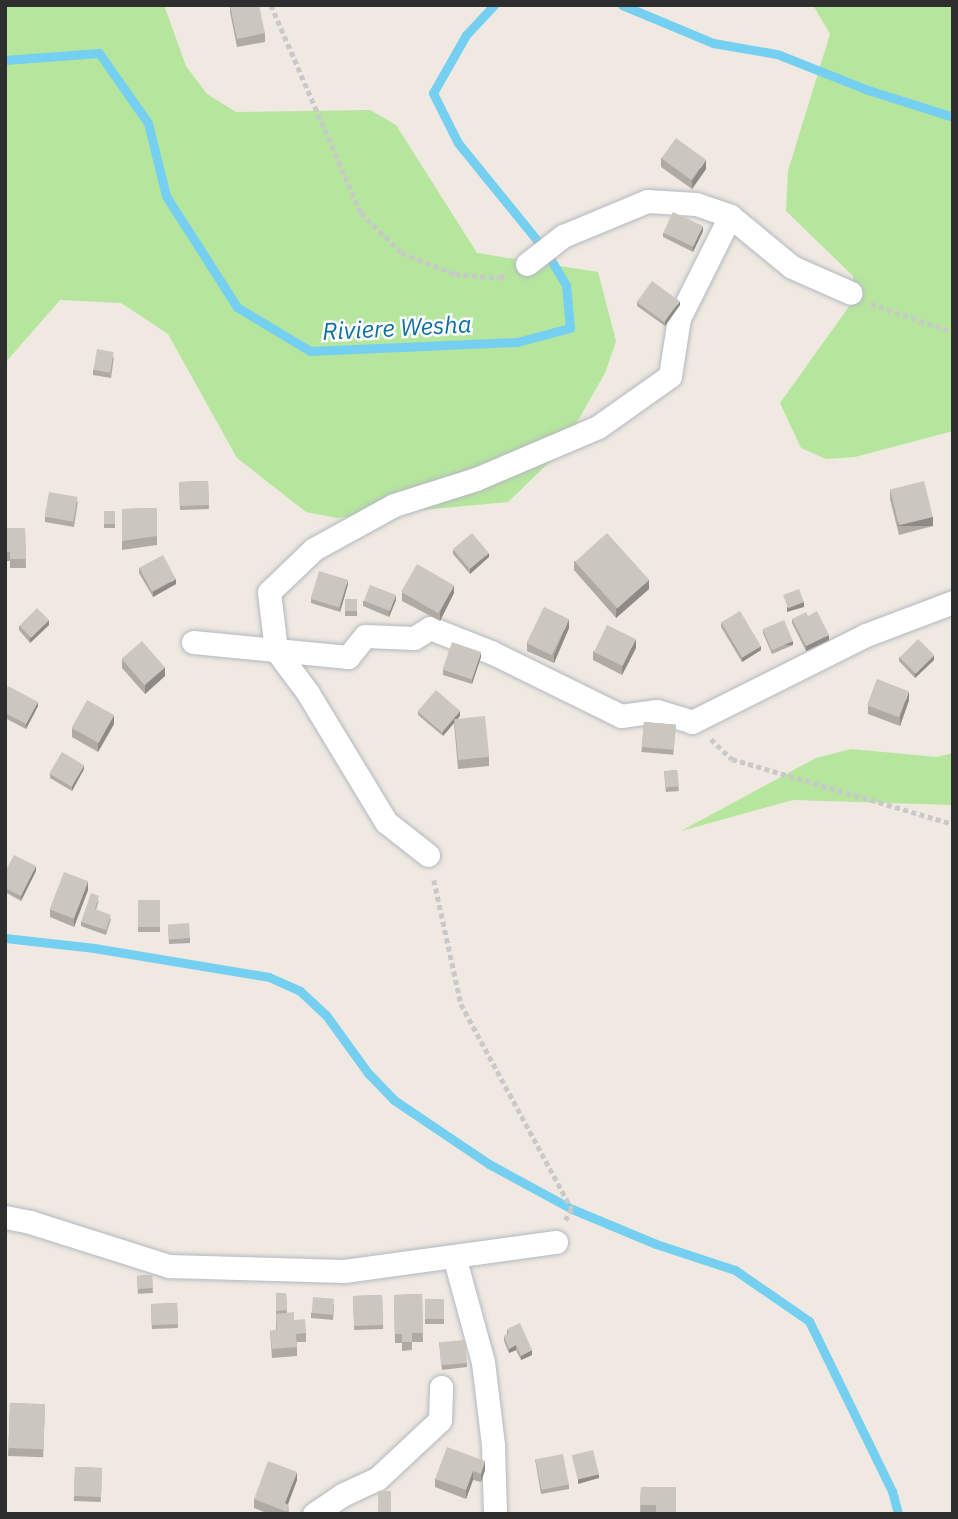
<!DOCTYPE html>
<style>
body{margin:0}
#map{position:relative;width:958px;height:1519px;overflow:hidden;background:#efe9e1;font-family:"IBM Plex Sans",sans-serif}
div>[style]{position:absolute}
.green>*{inset:0;background:#b6e59e}
.stream>*{height:9px;margin:-4.5px;padding:0 4.5px;transform-origin:4.5px;border-radius:4.5px;background:#75cff0}
.path>*{height:4.5px;margin-top:-2.25px;transform-origin:0;background:repeating-linear-gradient(90deg,#c9c9c9 0 5px,transparent 0 8.5px)}
.roads{filter:drop-shadow(0 0 2px #b4b7c1) drop-shadow(0 0 2px #b4b7c1)}
.minor>*{height:23px;margin:-11.5px;padding:0 11.5px;transform-origin:11.5px;border-radius:11.5px;background:#fff}
.wall>*{inset:0;background:#afaba4;transform-origin:0 0}
.shaded-wall>*{inset:0;background:#8e8b86;transform-origin:0 0}
.building>*{inset:0;background:#cbc7bf;transform-origin:0 0}
span{translate:-50% -50%;white-space:nowrap;text-align:center;line-height:1.15;-webkit-text-stroke:5px #fff;paint-order:stroke}
.water-label{font-size:24px;color:#0d6fa3;font-style:italic}
.frame{position:absolute;inset:0;border:7px solid #2e2e2e;pointer-events:none}
</style>
<div id="map">
<div class="green">
<i style="clip-path:polygon(5px 5px,164px 5px,186px 66px,207px 94px,236px 112px,370px 110px,396px 125px,477px 253px,598px 272px,616px 341px,605px 373px,560px 452px,508px 502px,337px 518px,306px 512px,237px 458px,168px 334px,121px 303px,60px 300px,5px 363px)"></i>
<i style="clip-path:polygon(813px 5px,953px 5px,953px 431px,855px 457px,826px 459px,801px 448px,780px 403px,853px 301px,853px 276px,786px 211px,788px 171px,830px 34px)"></i>
<i style="clip-path:polygon(851px 749px,937px 757px,953px 753px,953px 805px,793px 800px,681px 831px,816px 758px)"></i>
</div>
<div class="stream">
<i style="left:622px;top:5px;width:99px;rotate:22.7deg"></i>
<i style="left:713px;top:43px;width:65px;rotate:9.8deg"></i>
<i style="left:777px;top:54px;width:98px;rotate:21.6deg"></i>
<i style="left:868px;top:90px;width:89px;rotate:17.6deg"></i>
<i style="left:5px;top:60px;width:94px;rotate:-4.3deg"></i>
<i style="left:99px;top:53px;width:85px;rotate:55deg"></i>
<i style="left:148px;top:123px;width:75px;rotate:76.1deg"></i>
<i style="left:166px;top:196px;width:132px;rotate:57.4deg"></i>
<i style="left:237px;top:307px;width:85px;rotate:31.1deg"></i>
<i style="left:310px;top:351px;width:207px;rotate:-2.5deg"></i>
<i style="left:517px;top:342px;width:55px;rotate:-14.8deg"></i>
<i style="left:570px;top:328px;width:43px;rotate:-95.3deg"></i>
<i style="left:566px;top:285px;width:41px;rotate:-121deg"></i>
<i style="left:545px;top:250px;width:138px;rotate:-129.1deg"></i>
<i style="left:458px;top:143px;width:56px;rotate:-116.6deg"></i>
<i style="left:433px;top:93px;width:67px;rotate:-60.4deg"></i>
<i style="left:466px;top:35px;width:41px;rotate:-47deg"></i>
<i style="left:5px;top:938px;width:90px;rotate:6.4deg"></i>
<i style="left:94px;top:948px;width:177px;rotate:9.4deg"></i>
<i style="left:269px;top:977px;width:34px;rotate:24deg"></i>
<i style="left:300px;top:991px;width:35px;rotate:43deg"></i>
<i style="left:326px;top:1015px;width:72px;rotate:54.1deg"></i>
<i style="left:368px;top:1073px;width:37px;rotate:46deg"></i>
<i style="left:394px;top:1100px;width:115px;rotate:34deg"></i>
<i style="left:489px;top:1164px;width:94px;rotate:28.5deg"></i>
<i style="left:572px;top:1209px;width:91px;rotate:22.6deg"></i>
<i style="left:656px;top:1244px;width:83px;rotate:18.2deg"></i>
<i style="left:735px;top:1270px;width:90px;rotate:34.6deg"></i>
<i style="left:809px;top:1321px;width:189px;rotate:64deg"></i>
<i style="left:892px;top:1491px;width:24px;rotate:75deg"></i>
</div>
<div class="path">
<i style="left:271px;top:5px;width:227px;rotate:66.6deg"></i>
<i style="left:361px;top:213px;width:57px;rotate:44.3deg"></i>
<i style="left:402px;top:253px;width:57px;rotate:21.6deg"></i>
<i style="left:455px;top:274px;width:45px;rotate:5.1deg"></i>
<i style="left:500px;top:278px;width:8px;rotate:-30deg"></i>
<i style="left:871px;top:304px;width:87px;rotate:18.9deg"></i>
<i style="left:711px;top:739px;width:29px;rotate:44deg"></i>
<i style="left:732px;top:759px;width:230px;rotate:16.4deg"></i>
<i style="left:434px;top:880px;width:127px;rotate:77.7deg"></i>
<i style="left:461px;top:1004px;width:233px;rotate:61.6deg"></i>
<i style="left:572px;top:1209px;width:13px;rotate:119deg"></i>
</div>
<div class="roads">
<div class="minor">
<i style="left:527px;top:264px;width:46px;rotate:-37.9deg"></i>
<i style="left:563px;top:236px;width:91px;rotate:-22.6deg"></i>
<i style="left:647px;top:201px;width:49px;rotate:3.5deg"></i>
<i style="left:696px;top:204px;width:36px;rotate:19deg"></i>
<i style="left:730px;top:216px;width:80px;rotate:39.4deg"></i>
<i style="left:792px;top:267px;width:64px;rotate:23.8deg"></i>
<i style="left:193px;top:642px;width:156px;rotate:5.5deg"></i>
<i style="left:348px;top:657px;width:27px;rotate:-51deg"></i>
<i style="left:365px;top:636px;width:49px;rotate:2.3deg"></i>
<i style="left:414px;top:638px;width:19px;rotate:-32deg"></i>
<i style="left:430px;top:628px;width:66px;rotate:21.5deg"></i>
<i style="left:491px;top:652px;width:145px;rotate:26.2deg"></i>
<i style="left:621px;top:716px;width:36px;rotate:-8deg"></i>
<i style="left:657px;top:711px;width:37px;rotate:17deg"></i>
<i style="left:692px;top:722px;width:195px;rotate:-26.6deg"></i>
<i style="left:866px;top:635px;width:93px;rotate:-20.8deg"></i>
<i style="left:428px;top:855px;width:53px;rotate:-141.8deg"></i>
<i style="left:386px;top:822px;width:151px;rotate:-121.2deg"></i>
<i style="left:308px;top:693px;width:54px;rotate:-126.7deg"></i>
<i style="left:276px;top:650px;width:58px;rotate:-96.9deg"></i>
<i style="left:269px;top:592px;width:62px;rotate:-43.7deg"></i>
<i style="left:314px;top:549px;width:91px;rotate:-28.8deg"></i>
<i style="left:394px;top:505px;width:86px;rotate:-17.6deg"></i>
<i style="left:476px;top:479px;width:133px;rotate:-23.1deg"></i>
<i style="left:598px;top:427px;width:88px;rotate:-35.3deg"></i>
<i style="left:670px;top:376px;width:59px;rotate:-81.2deg"></i>
<i style="left:679px;top:318px;width:114px;rotate:-63.4deg"></i>
<i style="left:5px;top:1217px;width:25px;rotate:11deg"></i>
<i style="left:30px;top:1222px;width:146px;rotate:17.6deg"></i>
<i style="left:169px;top:1266px;width:175px;rotate:1.6deg"></i>
<i style="left:344px;top:1271px;width:214px;rotate:-7.8deg"></i>
<i style="left:454px;top:1256px;width:110px;rotate:74.7deg"></i>
<i style="left:483px;top:1362px;width:84px;rotate:83.1deg"></i>
<i style="left:493px;top:1445px;width:69px;rotate:88.3deg"></i>
<i style="left:314px;top:1514px;width:34px;rotate:-34deg"></i>
<i style="left:342px;top:1495px;width:38px;rotate:-25deg"></i>
<i style="left:377px;top:1479px;width:86px;rotate:-43.1deg"></i>
<i style="left:440px;top:1420px;width:33px;rotate:-88deg"></i>
</div>
</div>
<div class="wall">
<i style="clip-path:polygon(230px 5px,265px 33px,265px 42px,237px 47px,230px 12px)"></i>
<i style="clip-path:polygon(661px 158px,706px 169px,692px 189px,661px 167px)"></i>
<i style="clip-path:polygon(703px 231px,693px 252px,663px 237px,663px 233px)"></i>
<i style="clip-path:polygon(637px 302px,680px 305px,665px 326px,637px 306px)"></i>
<i style="clip-path:polygon(114px 357px,111px 378px,93px 375px,93px 370px)"></i>
<i style="left:208px;top:481px;width:28px;height:29px;rotate:88deg"></i>
<i style="clip-path:polygon(890px 490px,933px 526px,899px 535px,890px 499px)"></i>
<i style="clip-path:polygon(78px 501px,74px 527px,45px 522px,45px 517px)"></i>
<i style="clip-path:polygon(157px 508px,157px 545px,122px 550px,122px 509px)"></i>
<i style="left:104px;top:511px;width:11px;height:17px"></i>
<i style="clip-path:polygon(5px 528px,25px 528px,26px 568px,10px 568px,10px 561px,5px 561px)"></i>
<i style="clip-path:polygon(453px 550px,489px 557px,470px 574px,453px 554px)"></i>
<i style="clip-path:polygon(574px 561px,649px 589px,616px 618px,574px 570px)"></i>
<i style="clip-path:polygon(139px 568px,176px 584px,153px 597px,139px 573px)"></i>
<i style="clip-path:polygon(348px 584px,340px 612px,311px 603px,311px 599px)"></i>
<i style="clip-path:polygon(402px 592px,454px 593px,440px 621px,402px 601px)"></i>
<i style="left:345px;top:599px;width:12px;height:17px"></i>
<i style="clip-path:polygon(396px 600px,389px 617px,363px 606px,363px 601px)"></i>
<i style="clip-path:polygon(808px 616px,829px 640px,806px 651px,792px 623px,792px 619px)"></i>
<i style="clip-path:polygon(721px 623px,761px 650px,742px 662px,721px 627px)"></i>
<i style="clip-path:polygon(49px 625px,30px 643px,19px 630px,19px 626px)"></i>
<i style="clip-path:polygon(569px 628px,554px 663px,527px 651px,527px 643px)"></i>
<i style="clip-path:polygon(763px 629px,793px 645px,772px 654px,763px 633px)"></i>
<i style="clip-path:polygon(636px 648px,622px 675px,593px 660px,593px 651px)"></i>
<i style="clip-path:polygon(481px 657px,472px 684px,443px 675px,443px 670px)"></i>
<i style="clip-path:polygon(899px 657px,934px 660px,915px 678px,899px 661px)"></i>
<i style="clip-path:polygon(122px 659px,165px 676px,145px 694px,122px 668px)"></i>
<i style="clip-path:polygon(5px 692px,38px 706px,26px 729px,5px 718px)"></i>
<i style="clip-path:polygon(909px 700px,900px 726px,868px 714px,868px 705px)"></i>
<i style="clip-path:polygon(418px 711px,460px 716px,457px 719px,489px 757px,489px 766px,458px 769px,454px 723px,443px 736px,418px 715px)"></i>
<i style="left:644px;top:722px;width:32px;height:30px;rotate:5deg"></i>
<i style="clip-path:polygon(114px 724px,98px 752px,72px 737px,72px 728px)"></i>
<i style="clip-path:polygon(84px 769px,72px 791px,50px 778px,50px 774px)"></i>
<i style="left:677px;top:770px;width:21px;height:13px;rotate:85deg"></i>
<i style="clip-path:polygon(36px 871px,21px 901px,5px 892px,5px 872px)"></i>
<i style="clip-path:polygon(88px 890px,74px 927px,50px 917px,50px 909px)"></i>
<i style="clip-path:polygon(99px 900px,96px 910px,111px 919px,106px 935px,81px 926px,81px 922px)"></i>
<i style="left:138px;top:900px;width:22px;height:32px"></i>
<i style="clip-path:polygon(168px 925px,190px 938px,190px 943px,169px 944px)"></i>
<i style="left:152px;top:1275px;width:18px;height:15px;rotate:87deg"></i>
<i style="clip-path:polygon(276px 1293px,286px 1293px,287px 1313px,306px 1333px,306px 1342px,297px 1342px,297px 1356px,272px 1358px,270px 1331px,276px 1330px)"></i>
<i style="clip-path:polygon(422px 1294px,423px 1342px,412px 1342px,412px 1350px,402px 1351px,402px 1343px,395px 1343px,394px 1295px)"></i>
<i style="left:382px;top:1295px;width:34px;height:29px;rotate:88deg"></i>
<i style="left:425px;top:1299px;width:19px;height:25px"></i>
<i style="left:177px;top:1303px;width:25px;height:26px;rotate:88deg"></i>
<i style="clip-path:polygon(334px 1304px,333px 1320px,311px 1318px,311px 1313px)"></i>
<i style="clip-path:polygon(507px 1329px,532px 1355px,521px 1360px,516px 1350px,509px 1353px,504px 1341px,504px 1336px,507px 1334px)"></i>
<i style="clip-path:polygon(439px 1342px,467px 1363px,467px 1367px,442px 1370px)"></i>
<i style="left:10px;top:1403px;width:35px;height:53px;rotate:2deg"></i>
<i style="clip-path:polygon(535px 1459px,569px 1484px,569px 1489px,541px 1494px)"></i>
<i style="clip-path:polygon(485px 1461px,485px 1470px,481px 1482px,473px 1480px,466px 1499px,435px 1487px,435px 1479px)"></i>
<i style="left:75px;top:1467px;width:27px;height:34px;rotate:2deg"></i>
<i style="clip-path:polygon(297px 1480px,288px 1504px,289px 1514px,269px 1514px,254px 1508px,254px 1499px)"></i>
<i style="clip-path:polygon(641px 1487px,676px 1514px,640px 1514px)"></i>
</div>
<div class="shaded-wall">
<i style="clip-path:polygon(706px 160px,706px 169px,692px 189px,692px 181px)"></i>
<i style="clip-path:polygon(703px 226px,703px 231px,693px 252px,693px 247px)"></i>
<i style="clip-path:polygon(680px 301px,680px 305px,665px 326px,665px 321px)"></i>
<i style="left:933px;top:517px;width:9px;height:35px;rotate:90deg"></i>
<i style="clip-path:polygon(489px 553px,489px 557px,470px 574px,470px 569px)"></i>
<i style="clip-path:polygon(176px 579px,176px 584px,153px 597px,153px 592px)"></i>
<i style="clip-path:polygon(348px 580px,348px 584px,340px 612px,340px 607px)"></i>
<i style="clip-path:polygon(649px 580px,649px 589px,616px 618px,616px 609px)"></i>
<i style="clip-path:polygon(454px 585px,454px 593px,440px 621px,440px 612px)"></i>
<i style="clip-path:polygon(396px 595px,396px 600px,389px 617px,389px 612px)"></i>
<i style="clip-path:polygon(804px 602px,804px 607px,787px 612px,787px 607px)"></i>
<i style="clip-path:polygon(569px 619px,569px 628px,554px 663px,554px 655px)"></i>
<i style="clip-path:polygon(49px 620px,49px 625px,30px 643px,30px 638px)"></i>
<i style="clip-path:polygon(829px 635px,829px 640px,806px 651px,806px 646px)"></i>
<i style="clip-path:polygon(636px 639px,636px 648px,622px 675px,622px 666px)"></i>
<i style="left:793px;top:641px;width:4px;height:23px;rotate:90deg"></i>
<i style="clip-path:polygon(761px 646px,761px 650px,742px 662px,742px 658px)"></i>
<i style="clip-path:polygon(481px 652px,481px 657px,472px 684px,472px 680px)"></i>
<i style="clip-path:polygon(934px 655px,934px 660px,915px 678px,915px 673px)"></i>
<i style="clip-path:polygon(165px 667px,165px 676px,145px 694px,145px 685px)"></i>
<i style="clip-path:polygon(909px 691px,909px 700px,900px 726px,900px 717px)"></i>
<i style="clip-path:polygon(38px 702px,38px 706px,26px 729px,26px 724px)"></i>
<i style="clip-path:polygon(460px 711px,460px 716px,443px 736px,443px 732px)"></i>
<i style="clip-path:polygon(114px 715px,114px 724px,98px 752px,98px 743px)"></i>
<i style="clip-path:polygon(84px 765px,84px 769px,72px 791px,72px 787px)"></i>
<i style="clip-path:polygon(36px 866px,36px 871px,21px 901px,21px 896px)"></i>
<i style="clip-path:polygon(88px 881px,88px 890px,74px 927px,74px 918px)"></i>
<i style="clip-path:polygon(516px 1345px,516px 1350px,509px 1353px,509px 1349px)"></i>
<i style="clip-path:polygon(532px 1350px,532px 1355px,521px 1360px,521px 1356px)"></i>
<i style="clip-path:polygon(485px 1461px,485px 1470px,481px 1482px,481px 1474px)"></i>
<i style="clip-path:polygon(473px 1471px,473px 1480px,466px 1499px,466px 1490px)"></i>
<i style="clip-path:polygon(297px 1472px,297px 1480px,285px 1512px,285px 1503px)"></i>
<i style="clip-path:polygon(599px 1474px,599px 1478px,578px 1484px,578px 1479px)"></i>
</div>
<div class="building">
<i style="clip-path:polygon(230px 5px,259px 5px,265px 33px,237px 39px)"></i>
<i style="left:676px;top:138px;width:37px;height:25px;rotate:36deg"></i>
<i style="left:673px;top:212px;width:33px;height:23px;rotate:25deg"></i>
<i style="left:652px;top:281px;width:34px;height:26px;rotate:36deg"></i>
<i style="left:97px;top:349px;width:17px;height:21px;rotate:10deg"></i>
<i style="left:208px;top:481px;width:24px;height:29px;rotate:88deg"></i>
<i style="left:924px;top:481px;width:37px;height:35px;rotate:76deg"></i>
<i style="left:49px;top:492px;width:29px;height:25px;rotate:10deg"></i>
<i style="clip-path:polygon(157px 508px,157px 536px,122px 541px,122px 509px)"></i>
<i style="left:104px;top:511px;width:11px;height:13px"></i>
<i style="clip-path:polygon(5px 528px,25px 528px,26px 559px,10px 559px,10px 552px,5px 552px)"></i>
<i style="left:472px;top:533px;width:26px;height:25px;rotate:50deg"></i>
<i style="left:607px;top:533px;width:63px;height:43px;rotate:48deg"></i>
<i style="left:163px;top:555px;width:27px;height:27px;rotate:62deg"></i>
<i style="left:417px;top:564px;width:43px;height:32px;rotate:30deg"></i>
<i style="left:319px;top:571px;width:30px;height:29px;rotate:17deg"></i>
<i style="left:370px;top:585px;width:28px;height:17px;rotate:21deg"></i>
<i style="left:799px;top:589px;width:14px;height:17px;rotate:69deg"></i>
<i style="left:345px;top:599px;width:12px;height:12px"></i>
<i style="left:544px;top:607px;width:28px;height:40px;rotate:26deg"></i>
<i style="left:37px;top:608px;width:17px;height:25px;rotate:45deg"></i>
<i style="left:740px;top:611px;width:41px;height:22px;rotate:59deg"></i>
<i style="clip-path:polygon(817px 611px,829px 635px,806px 646px,792px 619px,806px 612px,808px 616px)"></i>
<i style="left:784px;top:620px;width:23px;height:23px;rotate:67deg"></i>
<i style="left:607px;top:625px;width:32px;height:30px;rotate:26deg"></i>
<i style="left:918px;top:639px;width:23px;height:26px;rotate:45deg"></i>
<i style="left:142px;top:641px;width:35px;height:27px;rotate:49deg"></i>
<i style="left:452px;top:642px;width:31px;height:29px;rotate:19deg"></i>
<i style="left:877px;top:679px;width:34px;height:28px;rotate:21deg"></i>
<i style="clip-path:polygon(8px 686px,38px 702px,26px 724px,5px 713px,5px 692px)"></i>
<i style="left:436px;top:690px;width:32px;height:28px;rotate:41deg"></i>
<i style="left:87px;top:700px;width:31px;height:32px;rotate:29deg"></i>
<i style="left:485px;top:716px;width:41px;height:31px;rotate:84deg"></i>
<i style="left:644px;top:722px;width:32px;height:25px;rotate:5deg"></i>
<i style="left:62px;top:752px;width:26px;height:25px;rotate:31deg"></i>
<i style="left:677px;top:770px;width:16px;height:13px;rotate:83deg"></i>
<i style="clip-path:polygon(14px 855px,36px 866px,21px 896px,5px 888px,5px 872px)"></i>
<i style="left:64px;top:872px;width:26px;height:40px;rotate:21deg"></i>
<i style="clip-path:polygon(91px 893px,99px 896px,95px 909px,111px 915px,106px 930px,81px 922px)"></i>
<i style="left:138px;top:900px;width:22px;height:27px"></i>
<i style="left:189px;top:923px;width:15px;height:21px;rotate:86deg"></i>
<i style="left:152px;top:1275px;width:13px;height:15px;rotate:86deg"></i>
<i style="clip-path:polygon(276px 1293px,286px 1293px,287px 1310px,276px 1311px)"></i>
<i style="clip-path:polygon(422px 1294px,423px 1333px,412px 1333px,412px 1342px,402px 1342px,402px 1334px,395px 1334px,394px 1295px)"></i>
<i style="left:382px;top:1295px;width:30px;height:29px;rotate:88deg"></i>
<i style="left:313px;top:1297px;width:21px;height:16px;rotate:5deg"></i>
<i style="left:425px;top:1299px;width:19px;height:20px"></i>
<i style="left:177px;top:1303px;width:21px;height:26px;rotate:87deg"></i>
<i style="clip-path:polygon(294px 1312px,294px 1320px,305px 1319px,306px 1333px,296px 1334px,297px 1347px,272px 1349px,270px 1331px,277px 1330px,276px 1314px)"></i>
<i style="clip-path:polygon(520px 1323px,532px 1350px,521px 1356px,516px 1345px,509px 1349px,504px 1336px,509px 1333px,507px 1329px)"></i>
<i style="left:465px;top:1340px;width:23px;height:26px;rotate:85deg"></i>
<i style="left:10px;top:1403px;width:35px;height:45px;rotate:2deg"></i>
<i style="clip-path:polygon(447px 1447px,485px 1461px,481px 1474px,473px 1471px,466px 1490px,435px 1479px)"></i>
<i style="left:593px;top:1450px;width:25px;height:22px;rotate:76deg"></i>
<i style="left:563px;top:1454px;width:31px;height:28px;rotate:79deg"></i>
<i style="clip-path:polygon(268px 1461px,297px 1472px,285px 1503px,289px 1505px,287px 1512px,254px 1499px)"></i>
<i style="left:75px;top:1467px;width:27px;height:29px;rotate:2deg"></i>
<i style="clip-path:polygon(641px 1487px,676px 1487px,676px 1514px,656px 1514px,656px 1505px,640px 1505px)"></i>
<i style="left:378px;top:1491px;width:13px;height:23px"></i>
</div>
<div class="water-label">
<span style="left:397px;top:328px;rotate:-3deg">Riviere Wesha</span>
</div>
<div class="frame"></div>
</div>
